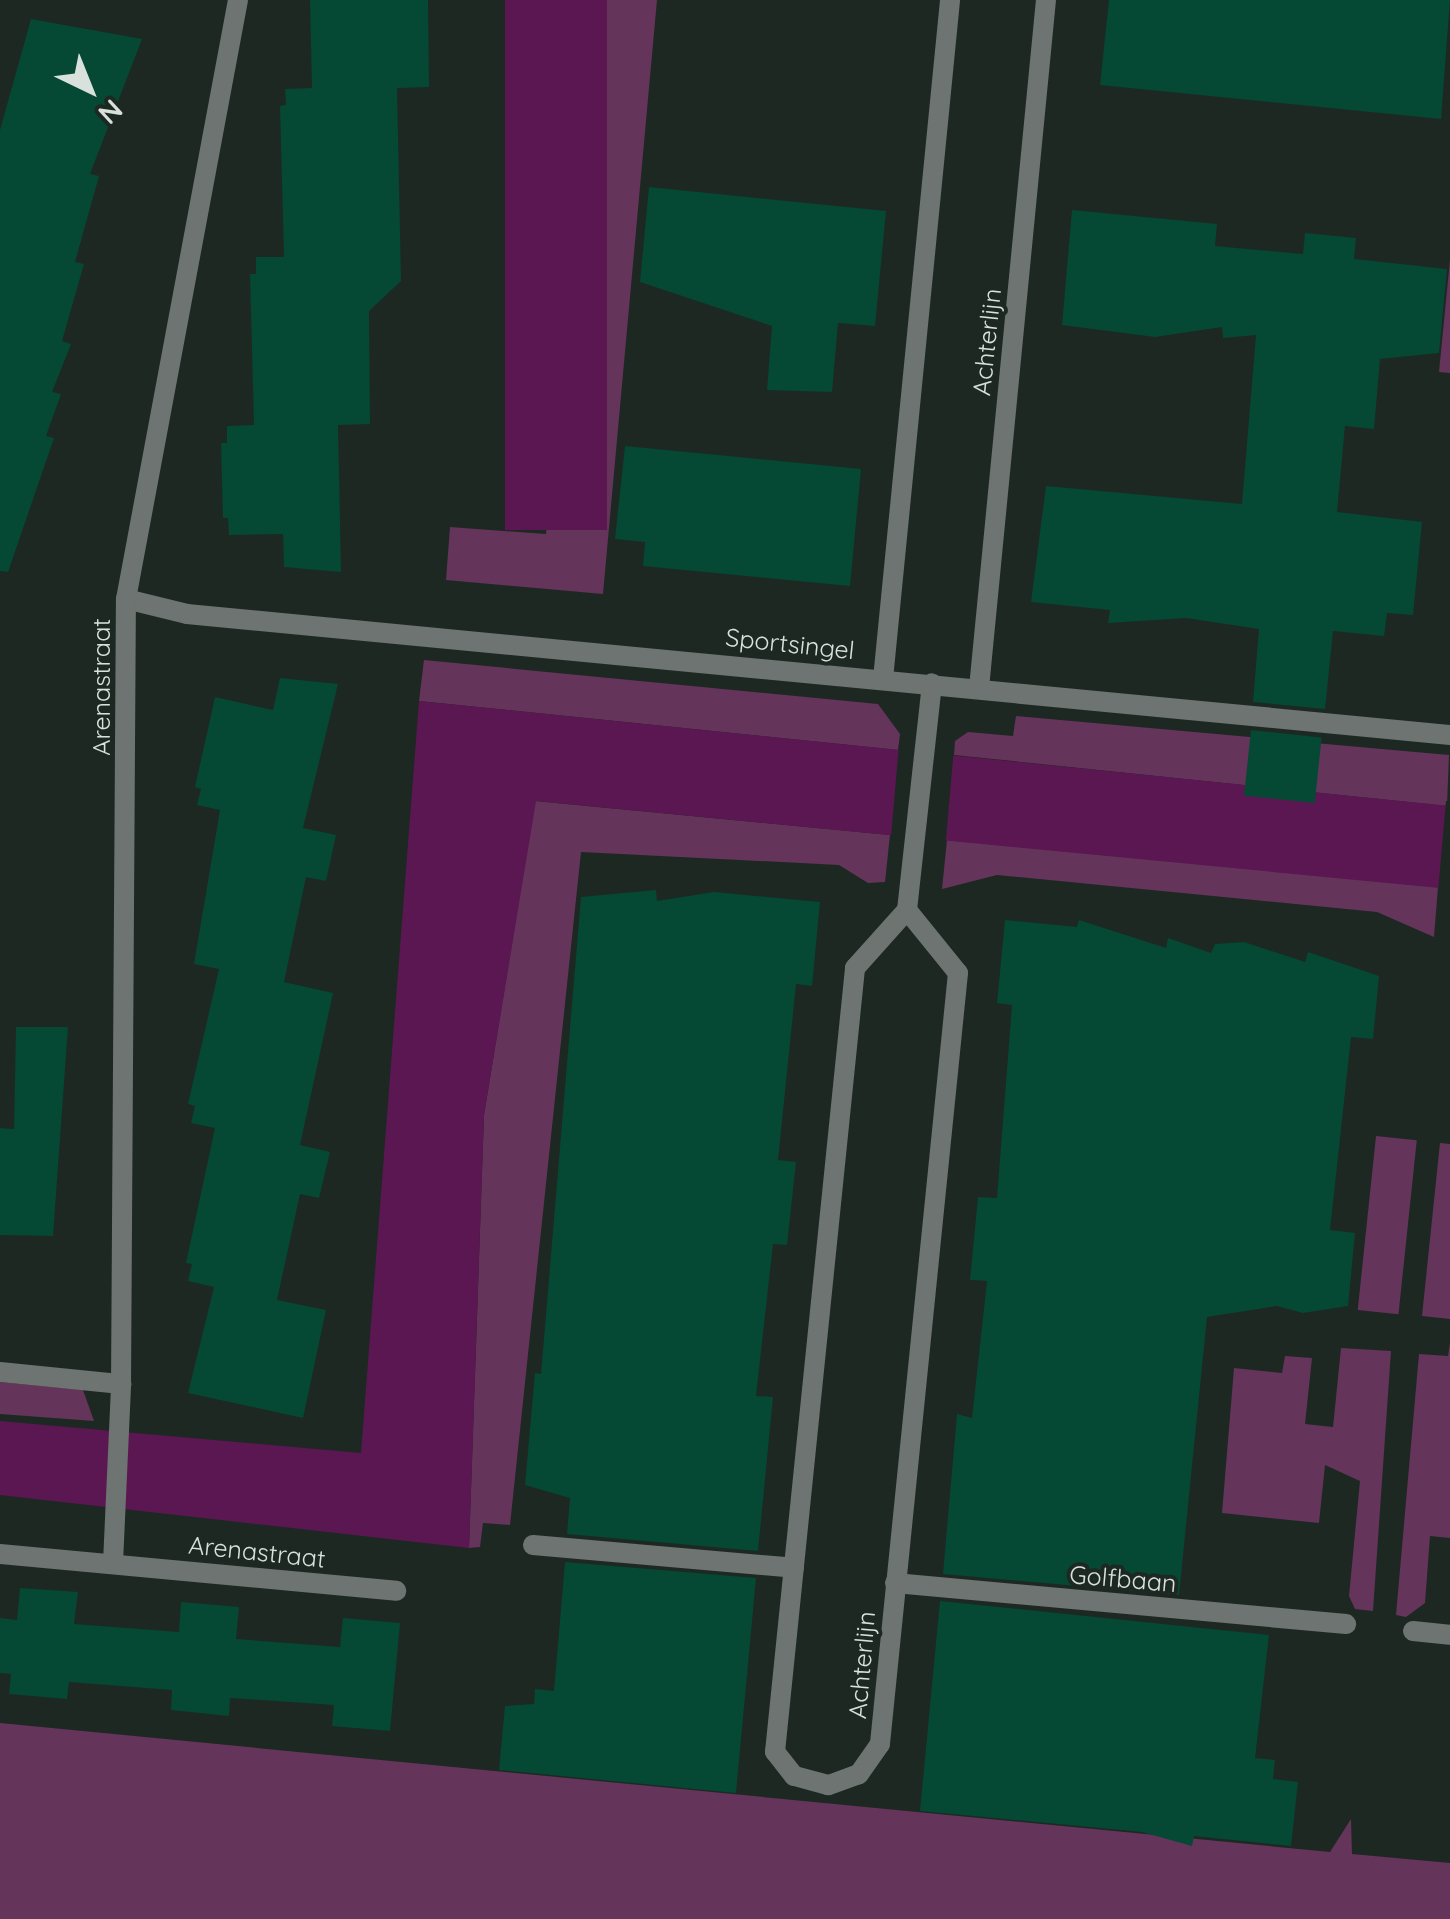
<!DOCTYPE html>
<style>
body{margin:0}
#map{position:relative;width:1450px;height:1919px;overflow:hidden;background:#1d2823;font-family:Quicksand,sans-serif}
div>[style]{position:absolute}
.green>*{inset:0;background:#64345b;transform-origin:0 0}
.water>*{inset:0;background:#5b1751;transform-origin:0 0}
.pier>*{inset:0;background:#1d2823;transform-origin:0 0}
.building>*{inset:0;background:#054833;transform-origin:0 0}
.service>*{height:20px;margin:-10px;padding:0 10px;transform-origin:10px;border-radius:10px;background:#6e7471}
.minor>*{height:20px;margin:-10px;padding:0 10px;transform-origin:10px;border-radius:10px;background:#6e7471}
span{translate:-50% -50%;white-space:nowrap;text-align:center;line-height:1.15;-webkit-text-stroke:8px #1d2823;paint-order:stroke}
.street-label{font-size:25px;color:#d9e1dd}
.north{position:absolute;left:40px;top:40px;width:100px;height:100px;-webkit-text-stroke:8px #1d2823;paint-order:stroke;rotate:137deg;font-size:28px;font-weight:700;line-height:40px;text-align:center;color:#d9e1dd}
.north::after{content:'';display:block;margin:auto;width:35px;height:45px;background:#d9e1dd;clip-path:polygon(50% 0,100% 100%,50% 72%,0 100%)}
</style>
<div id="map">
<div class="green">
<i style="clip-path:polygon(607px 0,657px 0,603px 594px,446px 580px,450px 527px,546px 534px)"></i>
<i style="clip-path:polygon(1450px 260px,1450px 373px,1439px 372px)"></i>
<i style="clip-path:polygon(424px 660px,878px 704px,900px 734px,898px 750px,419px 701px)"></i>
<i style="clip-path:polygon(1016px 716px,1449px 755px,1447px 806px,954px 755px,955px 741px,968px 732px,1013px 736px)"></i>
<i style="clip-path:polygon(535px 801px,890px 835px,885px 882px,868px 883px,839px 865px,581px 852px,510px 1525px,483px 1523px,480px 1547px,469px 1548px,484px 1115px)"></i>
<i style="clip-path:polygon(947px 840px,1438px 887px,1434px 937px,1377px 912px,997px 875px,942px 889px)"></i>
<i style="left:1376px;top:1136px;width:41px;height:175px;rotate:6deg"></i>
<i style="clip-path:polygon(1440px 1143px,1450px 1144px,1450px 1319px,1422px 1316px)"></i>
<i style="clip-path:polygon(1450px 1342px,1450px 1538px,1430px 1536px,1425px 1603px,1406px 1617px,1396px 1615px,1419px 1354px,1448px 1356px)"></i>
<i style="clip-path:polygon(1341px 1348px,1391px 1351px,1373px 1611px,1355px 1609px,1349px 1596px,1360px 1481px,1325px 1465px,1319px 1523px,1222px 1513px,1234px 1368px,1282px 1373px,1285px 1356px,1312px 1358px,1305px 1424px,1333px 1427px)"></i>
<i style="clip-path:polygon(0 1382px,83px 1390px,94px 1421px,0 1414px)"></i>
<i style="clip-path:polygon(0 1723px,1330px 1852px,1351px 1819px,1352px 1854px,1450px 1863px,1450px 1919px,0 1919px)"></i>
</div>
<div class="water">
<i style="left:505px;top:0;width:102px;height:530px"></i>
<i style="clip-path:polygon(419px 701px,1450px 806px,1450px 889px,536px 801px,484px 1115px,469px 1548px,0 1495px,0 1421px,361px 1453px)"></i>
</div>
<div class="pier">
<i style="left:899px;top:745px;width:55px;height:95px;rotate:5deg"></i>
<i style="clip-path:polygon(1446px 801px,1450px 801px,1450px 894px,1438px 892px)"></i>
</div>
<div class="building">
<i style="clip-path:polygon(310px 0,428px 0,429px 87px,397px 88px,401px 281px,369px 311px,370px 424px,338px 425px,341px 572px,284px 567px,283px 534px,229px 535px,228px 518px,223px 518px,221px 443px,227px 443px,227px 426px,254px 425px,250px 274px,256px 274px,256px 257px,284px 257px,280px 106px,286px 105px,285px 89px,312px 88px)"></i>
<i style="clip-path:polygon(1109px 0,1450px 0,1441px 119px,1100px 85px)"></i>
<i style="clip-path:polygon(31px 19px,142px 39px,90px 174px,99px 176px,75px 262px,84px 264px,62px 341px,71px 344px,52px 392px,61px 394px,46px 436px,54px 438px,8px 572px,0 571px,0 130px)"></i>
<i style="clip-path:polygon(649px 187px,886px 211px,875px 326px,838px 323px,832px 392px,767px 390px,772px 326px,640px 282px)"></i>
<i style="clip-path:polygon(1072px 210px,1217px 224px,1215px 246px,1258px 250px,1303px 254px,1305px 233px,1356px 238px,1354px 259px,1447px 269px,1439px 353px,1380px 359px,1374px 429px,1345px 426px,1337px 512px,1422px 522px,1413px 615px,1387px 613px,1384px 636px,1333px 631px,1325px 709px,1253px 702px,1259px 629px,1186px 618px,1108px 623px,1110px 610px,1031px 602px,1046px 486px,1242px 504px,1256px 335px,1223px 338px,1222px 327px,1155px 337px,1062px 325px)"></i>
<i style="clip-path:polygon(625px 446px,861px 469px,850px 586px,643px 566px,645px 542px,615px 539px)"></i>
<i style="clip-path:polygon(280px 678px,338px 684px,303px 828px,336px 835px,326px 881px,306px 877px,284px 982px,333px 993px,300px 1145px,330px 1152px,319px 1198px,300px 1194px,277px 1300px,326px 1310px,303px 1418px,188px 1393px,214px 1287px,188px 1281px,192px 1264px,186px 1263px,215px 1128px,191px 1123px,195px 1106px,188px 1104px,219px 969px,194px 964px,220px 810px,197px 805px,201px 789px,195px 787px,215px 697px,273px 710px)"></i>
<i style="left:1251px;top:730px;width:71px;height:66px;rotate:6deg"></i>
<i style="clip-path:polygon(656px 890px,657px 901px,714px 892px,820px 902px,812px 986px,796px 984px,778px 1160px,796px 1162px,787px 1245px,773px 1244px,756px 1396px,773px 1397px,758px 1551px,567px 1534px,570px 1498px,525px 1485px,535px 1373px,541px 1374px,581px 897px)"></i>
<i style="clip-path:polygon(1005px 920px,1077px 927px,1079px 920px,1166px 948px,1168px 938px,1211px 953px,1215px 944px,1244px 942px,1305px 962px,1308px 952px,1379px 976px,1373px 1039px,1351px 1037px,1330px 1230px,1355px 1233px,1348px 1306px,1303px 1313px,1277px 1306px,1207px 1317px,1179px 1595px,943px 1574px,957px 1414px,972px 1418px,987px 1281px,970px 1280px,978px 1197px,997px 1198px,1012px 1005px,997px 1003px)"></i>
<i style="clip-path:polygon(16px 1027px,68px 1027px,53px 1236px,0 1235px,0 1128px,14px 1129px)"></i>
<i style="clip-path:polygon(565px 1562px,756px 1578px,736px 1793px,499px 1770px,505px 1706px,534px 1704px,535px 1689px,554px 1691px)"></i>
<i style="clip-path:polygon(20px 1588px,78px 1592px,74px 1624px,179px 1632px,181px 1602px,239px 1607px,236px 1639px,340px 1647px,343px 1618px,400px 1623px,390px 1731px,332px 1726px,334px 1705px,230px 1698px,229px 1716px,171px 1710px,172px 1690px,69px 1682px,67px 1699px,9px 1694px,11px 1674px,0 1673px,0 1618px,17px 1620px)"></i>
<i style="clip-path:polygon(940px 1601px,1269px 1635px,1255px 1758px,1275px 1760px,1273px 1779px,1298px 1782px,1291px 1846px,1194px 1836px,1192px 1846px,1142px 1832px,920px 1811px)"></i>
</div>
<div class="service">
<i style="left:0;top:1554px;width:398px;rotate:5.3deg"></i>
<i style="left:113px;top:1563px;width:179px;rotate:-87.4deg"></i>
</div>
<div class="minor">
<i style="left:126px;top:599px;width:63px;rotate:13.8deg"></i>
<i style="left:187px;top:614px;width:1269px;rotate:5.47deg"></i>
<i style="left:883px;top:679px;width:682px;rotate:-84.36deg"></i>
<i style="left:979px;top:688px;width:691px;rotate:-84.44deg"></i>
<i style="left:907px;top:910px;width:81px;rotate:51deg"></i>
<i style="left:958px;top:973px;width:775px;rotate:95.78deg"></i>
<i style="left:880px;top:1744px;width:37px;rotate:125deg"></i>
<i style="left:859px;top:1774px;width:33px;rotate:160deg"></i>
<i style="left:828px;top:1785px;width:35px;rotate:-165deg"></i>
<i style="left:794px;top:1776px;width:31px;rotate:-128deg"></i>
<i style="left:775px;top:1752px;width:788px;rotate:-84.17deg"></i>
<i style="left:855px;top:968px;width:78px;rotate:-48.1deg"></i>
<i style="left:907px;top:910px;width:228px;rotate:-83.7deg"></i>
<i style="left:0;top:1372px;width:122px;rotate:5.7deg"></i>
<i style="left:121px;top:1384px;width:785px;rotate:-89.64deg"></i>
<i style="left:126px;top:599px;width:609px;rotate:-79.41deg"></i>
<i style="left:533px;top:1545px;width:262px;rotate:5deg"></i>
<i style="left:895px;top:1583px;width:453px;rotate:5.2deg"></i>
<i style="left:1413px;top:1631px;width:37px;rotate:6deg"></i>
</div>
<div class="street-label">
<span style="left:987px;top:342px;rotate:-84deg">Achterlijn</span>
<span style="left:790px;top:644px;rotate:6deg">Sportsingel</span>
<span style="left:101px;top:687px;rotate:-90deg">Arenastraat</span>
<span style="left:257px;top:1552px;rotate:6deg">Arenastraat</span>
<span style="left:1123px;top:1579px;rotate:5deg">Golfbaan</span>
<span style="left:862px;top:1665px;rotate:-85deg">Achterlijn</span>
</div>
<div class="north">N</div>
</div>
